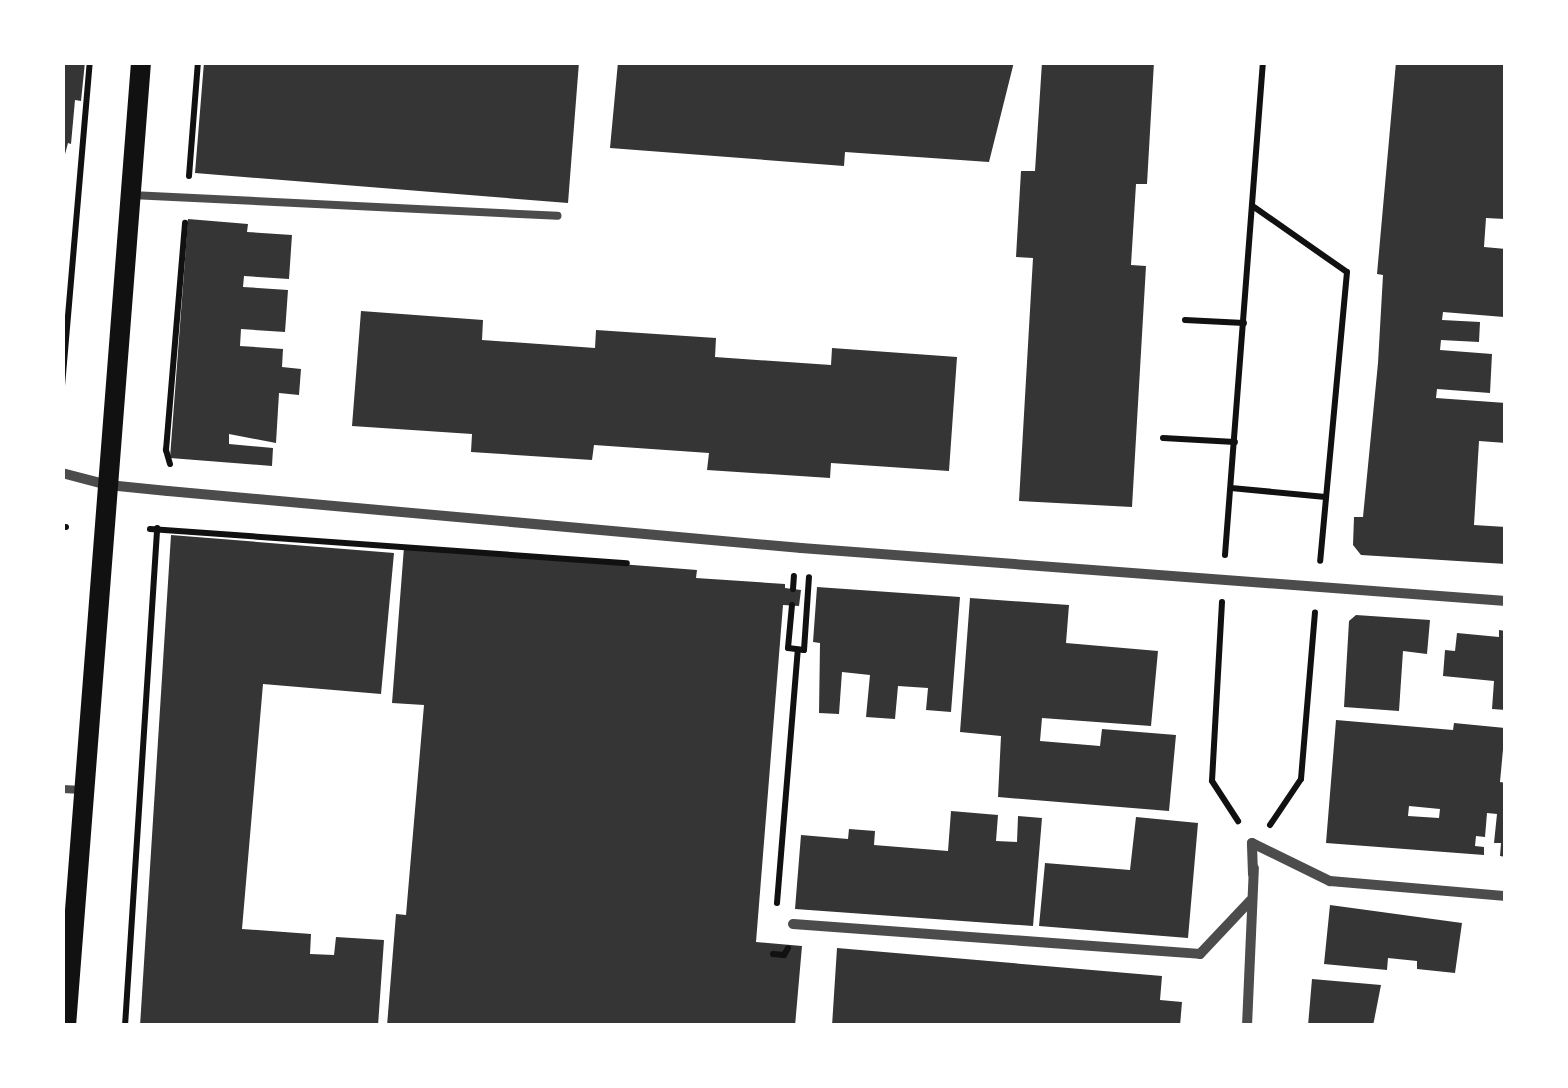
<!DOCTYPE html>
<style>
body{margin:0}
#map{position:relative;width:1568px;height:1088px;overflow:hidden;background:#fff;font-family:"Sofia Sans Condensed",sans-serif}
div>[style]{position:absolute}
.building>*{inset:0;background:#353535}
.path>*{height:6px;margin:-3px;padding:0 3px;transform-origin:3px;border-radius:3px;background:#111}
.service>*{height:8px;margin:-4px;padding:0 4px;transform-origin:4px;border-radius:4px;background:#4c4c4c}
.minor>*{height:10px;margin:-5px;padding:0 5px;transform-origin:5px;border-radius:5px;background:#4c4c4c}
.secondary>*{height:20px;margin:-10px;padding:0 10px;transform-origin:10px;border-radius:10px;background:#111}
span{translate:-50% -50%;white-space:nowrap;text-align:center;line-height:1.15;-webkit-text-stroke:10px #fff;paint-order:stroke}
.frame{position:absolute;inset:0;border:65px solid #fff;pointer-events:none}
</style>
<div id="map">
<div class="building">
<i style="clip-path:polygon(62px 62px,85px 62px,81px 101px,75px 100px,71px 144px,68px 143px,64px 158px)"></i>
<i style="clip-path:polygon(204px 62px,579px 62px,568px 203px,195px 173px)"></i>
<i style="clip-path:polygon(618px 62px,1014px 62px,989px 162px,845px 152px,844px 166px,610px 148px)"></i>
<i style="clip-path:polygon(1042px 62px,1154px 62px,1147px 184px,1136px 184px,1131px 265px,1146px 266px,1132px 507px,1019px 501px,1033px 258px,1016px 257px,1021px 171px,1035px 171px)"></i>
<i style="clip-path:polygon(1396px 62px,1506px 62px,1505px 219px,1486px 218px,1484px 247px,1506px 249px,1504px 317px,1443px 312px,1442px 320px,1480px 322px,1479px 342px,1441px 340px,1440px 350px,1492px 354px,1490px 393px,1437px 389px,1436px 398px,1506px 403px,1506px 443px,1479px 441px,1474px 525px,1506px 527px,1506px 564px,1361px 555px,1353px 545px,1354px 517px,1363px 517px,1378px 363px,1383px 275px,1377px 274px)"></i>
<i style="clip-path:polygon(188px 219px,248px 224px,247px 232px,292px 235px,289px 279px,244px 276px,243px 287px,288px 290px,285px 332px,241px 329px,240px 346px,283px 349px,282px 367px,301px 369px,299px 395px,279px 393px,276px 443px,229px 434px,229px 444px,273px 448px,272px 466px,170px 458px)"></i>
<i style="clip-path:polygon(361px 311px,483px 320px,482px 340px,595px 348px,596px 330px,716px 338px,715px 357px,831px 365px,832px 348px,957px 357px,949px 471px,831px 463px,830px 478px,707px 470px,709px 453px,594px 445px,592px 460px,471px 452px,472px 434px,352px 426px)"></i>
<i style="clip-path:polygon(171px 535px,394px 553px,381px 694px,263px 684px,242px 929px,311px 934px,310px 954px,334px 955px,336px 937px,384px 940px,378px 1026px,140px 1026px)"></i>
<i style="clip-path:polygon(404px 547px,697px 570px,696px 578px,785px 584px,785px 588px,801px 590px,799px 606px,783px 605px,756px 942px,802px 946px,795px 1026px,387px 1026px,396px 914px,406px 915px,424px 705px,392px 703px)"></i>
<i style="clip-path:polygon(817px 587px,960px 597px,951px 712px,926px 710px,928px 688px,898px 686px,895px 719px,866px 717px,870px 675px,842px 672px,839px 714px,819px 713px,820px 643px,813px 642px)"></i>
<i style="clip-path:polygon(970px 598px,1069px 605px,1066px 643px,1158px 651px,1151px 726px,1042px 718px,1040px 741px,1100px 746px,1102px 729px,1176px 735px,1169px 811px,998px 797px,1001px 736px,960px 732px)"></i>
<i style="clip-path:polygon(1356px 615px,1430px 620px,1427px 654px,1403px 651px,1399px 711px,1344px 707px,1349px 621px)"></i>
<i style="clip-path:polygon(1499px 630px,1506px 631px,1506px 710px,1492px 709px,1494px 681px,1443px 676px,1445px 650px,1455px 651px,1457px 633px,1499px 637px)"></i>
<i style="clip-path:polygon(evenodd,1336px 720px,1453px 730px,1454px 723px,1505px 728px,1500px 782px,1506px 783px,1506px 857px,1500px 856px,1501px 843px,1494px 843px,1497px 814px,1487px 813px,1485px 837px,1476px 836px,1475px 846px,1484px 847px,1484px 855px,1326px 843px,1336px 720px,1409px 806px,1440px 809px,1439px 818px,1408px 816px,1409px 806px)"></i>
<i style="clip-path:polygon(951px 811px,998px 815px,996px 841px,1017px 842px,1018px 816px,1042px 818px,1033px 926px,795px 909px,801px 835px,848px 839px,849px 829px,875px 831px,874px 845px,948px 851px)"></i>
<i style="clip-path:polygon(1136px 817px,1198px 823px,1188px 938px,1039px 926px,1045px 863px,1130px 870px)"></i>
<i style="clip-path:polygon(1330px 905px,1462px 923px,1455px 973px,1417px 969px,1417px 961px,1388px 958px,1387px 970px,1324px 964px)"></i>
<i style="clip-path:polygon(837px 948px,1162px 976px,1160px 1000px,1182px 1002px,1180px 1026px,832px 1026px)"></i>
<i style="clip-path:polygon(1312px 979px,1381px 985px,1373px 1026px,1308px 1026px)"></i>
</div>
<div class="path">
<i style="left:189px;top:176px;width:114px;rotate:-85.5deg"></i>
<i style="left:1254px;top:207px;width:113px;rotate:35deg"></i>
<i style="left:1347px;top:272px;width:290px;rotate:95.3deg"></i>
<i style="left:1185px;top:320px;width:59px;rotate:2.9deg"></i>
<i style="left:62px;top:386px;width:325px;rotate:-85.1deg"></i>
<i style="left:1163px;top:438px;width:72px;rotate:3.2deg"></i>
<i style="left:170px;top:464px;width:15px;rotate:-106deg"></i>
<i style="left:166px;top:450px;width:228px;rotate:-85.2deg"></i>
<i style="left:1231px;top:488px;width:95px;rotate:5.4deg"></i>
<i style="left:62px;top:527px;width:4px"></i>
<i style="left:150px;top:529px;width:478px;rotate:4.1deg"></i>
<i style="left:1225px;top:555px;width:494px;rotate:-85.6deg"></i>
<i style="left:793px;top:589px;width:13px;rotate:-86deg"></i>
<i style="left:1222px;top:602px;width:179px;rotate:93.2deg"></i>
<i style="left:1212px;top:781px;width:48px;rotate:57deg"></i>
<i style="left:792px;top:605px;width:43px;rotate:95.3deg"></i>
<i style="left:788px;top:648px;width:16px;rotate:7deg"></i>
<i style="left:804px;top:650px;width:73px;rotate:-86.1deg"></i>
<i style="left:1270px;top:825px;width:55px;rotate:-56deg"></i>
<i style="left:1301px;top:779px;width:167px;rotate:-85.2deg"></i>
<i style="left:777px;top:903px;width:254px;rotate:-85.3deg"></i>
<i style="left:773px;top:954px;width:11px;rotate:5deg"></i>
<i style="left:784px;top:955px;width:8px;rotate:-60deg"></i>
<i style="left:125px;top:1026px;width:499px;rotate:-86.3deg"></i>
</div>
<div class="service">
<i style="left:131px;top:195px;width:427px;rotate:2.8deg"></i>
<i style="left:62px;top:789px;width:21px;rotate:3deg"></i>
</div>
<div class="minor">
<i style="left:62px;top:473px;width:48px;rotate:14.6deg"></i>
<i style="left:108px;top:485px;width:60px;rotate:5.7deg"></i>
<i style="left:168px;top:491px;width:636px;rotate:5.15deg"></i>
<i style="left:801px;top:548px;width:707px;rotate:4.3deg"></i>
<i style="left:1253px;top:874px;width:31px;rotate:-92deg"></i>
<i style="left:1252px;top:843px;width:87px;rotate:26deg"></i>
<i style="left:1330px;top:881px;width:177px;rotate:4.9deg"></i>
<i style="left:793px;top:924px;width:408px;rotate:4.2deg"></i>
<i style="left:1200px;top:954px;width:73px;rotate:-46.7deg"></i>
<i style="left:1247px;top:1026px;width:158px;rotate:-87.5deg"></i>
</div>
<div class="secondary">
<i style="left:66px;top:1026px;width:967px;rotate:-85.55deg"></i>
</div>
<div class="frame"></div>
</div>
